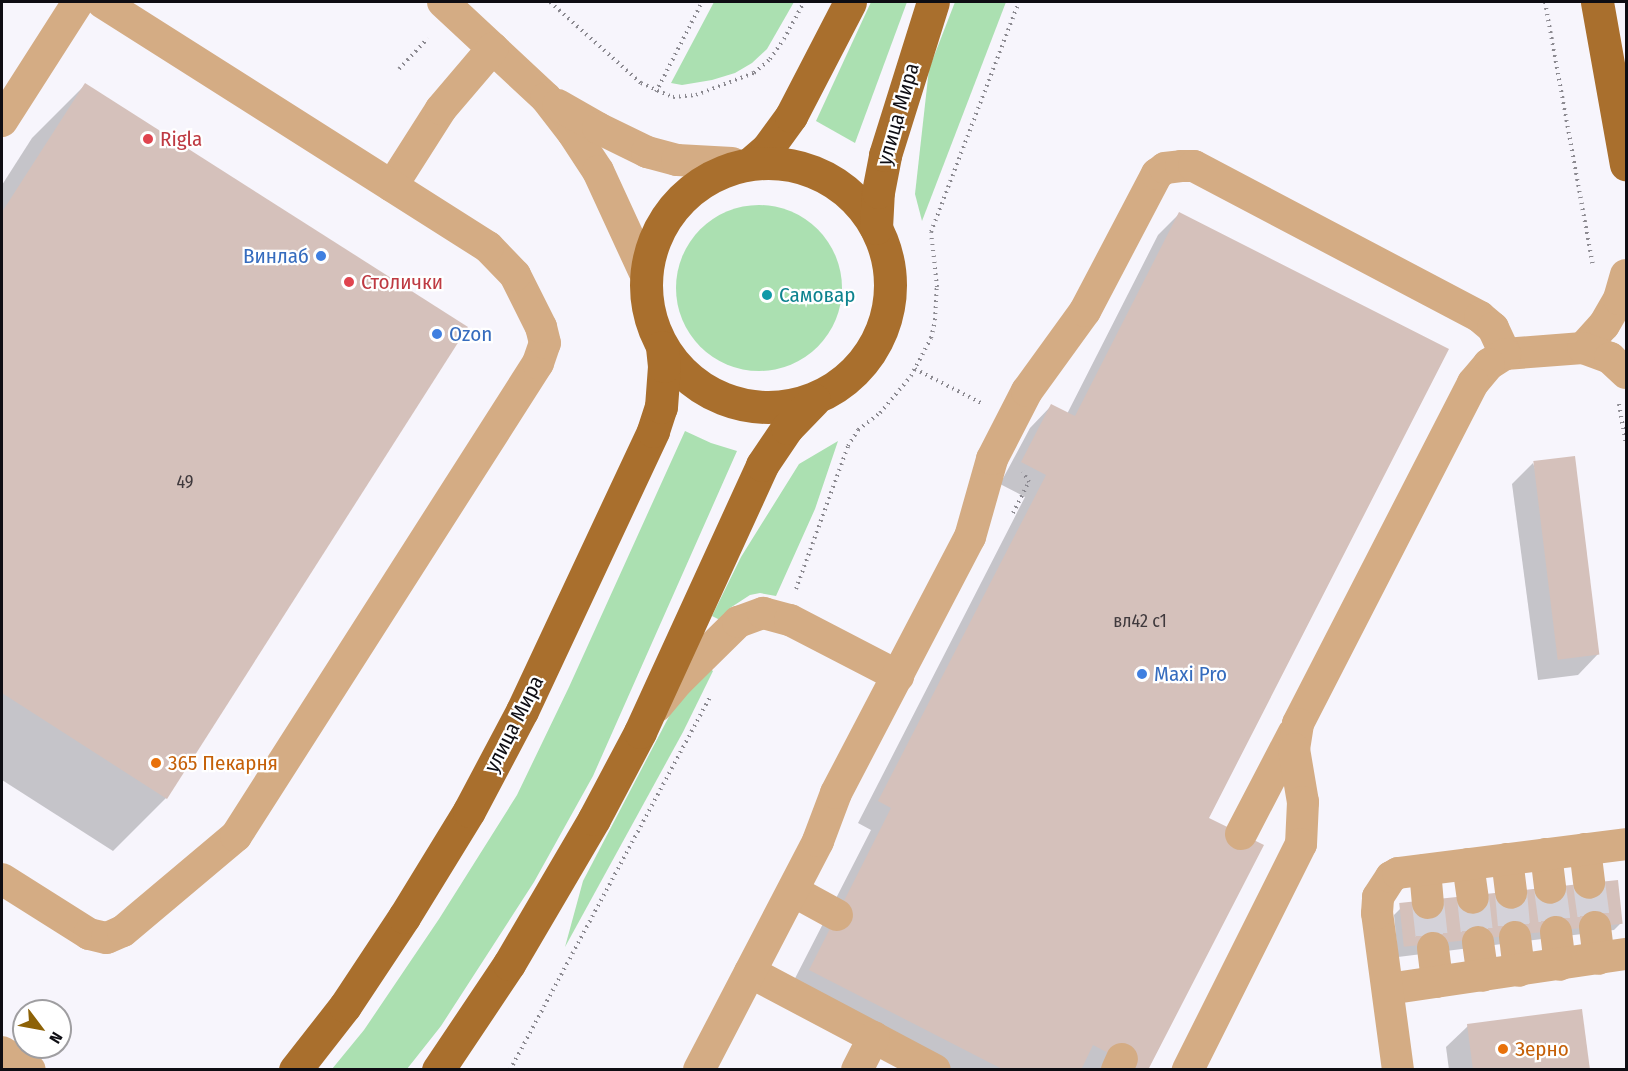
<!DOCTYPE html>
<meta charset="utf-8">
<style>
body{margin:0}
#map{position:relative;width:1628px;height:1071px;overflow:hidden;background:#f7f5fc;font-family:"Fira Sans Condensed",sans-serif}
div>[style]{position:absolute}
.green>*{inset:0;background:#abe0b1}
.round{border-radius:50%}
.shadow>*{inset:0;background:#0003}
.building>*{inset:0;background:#d5c1bb;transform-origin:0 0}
.minor-tunnel>*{height:32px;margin-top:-16px;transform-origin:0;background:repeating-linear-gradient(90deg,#d4d2d9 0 32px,transparent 0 48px)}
.path>*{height:4px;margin-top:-2px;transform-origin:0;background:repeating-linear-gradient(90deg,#8c8a91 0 1.5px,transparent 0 6px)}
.minor>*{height:32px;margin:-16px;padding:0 16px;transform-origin:16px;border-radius:16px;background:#d4ac84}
.major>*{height:33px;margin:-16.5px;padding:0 16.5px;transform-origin:16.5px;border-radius:16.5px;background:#a96f2d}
.major>.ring{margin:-16.5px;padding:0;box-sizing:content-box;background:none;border:33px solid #a96f2d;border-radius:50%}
.dots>*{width:16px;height:16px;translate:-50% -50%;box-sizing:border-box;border:3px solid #fff;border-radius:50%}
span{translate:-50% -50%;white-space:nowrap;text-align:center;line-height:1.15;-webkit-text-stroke:4.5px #fff;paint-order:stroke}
.number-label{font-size:18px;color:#403a3d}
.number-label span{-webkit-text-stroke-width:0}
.street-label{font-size:21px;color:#0e0d13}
.health-label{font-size:21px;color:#be3a42}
.left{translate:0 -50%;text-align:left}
.shop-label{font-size:21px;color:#366cbe}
.right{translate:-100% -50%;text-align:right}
.culture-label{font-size:21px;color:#0d838f}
.food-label{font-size:21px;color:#c56008}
.frame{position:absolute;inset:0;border:3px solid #0e0d13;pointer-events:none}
.north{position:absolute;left:12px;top:999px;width:60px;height:60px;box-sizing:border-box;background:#fff;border:2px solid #9f9ea1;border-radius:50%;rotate:122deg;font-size:16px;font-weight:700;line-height:24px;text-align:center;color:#0e0d13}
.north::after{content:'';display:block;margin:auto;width:21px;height:27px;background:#8d6207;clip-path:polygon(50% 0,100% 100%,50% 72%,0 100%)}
</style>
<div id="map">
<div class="green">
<i style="clip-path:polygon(714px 2px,794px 2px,767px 49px,752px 63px,735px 73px,712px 80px,682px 85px,671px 83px)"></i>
<i style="clip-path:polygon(871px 2px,907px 2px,855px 143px,816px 121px)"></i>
<i style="clip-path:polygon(955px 2px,1006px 2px,922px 221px,915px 194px,929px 69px)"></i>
<i class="round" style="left:676px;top:205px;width:166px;height:166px"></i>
<i style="clip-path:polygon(685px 431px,711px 443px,737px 451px,593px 776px,534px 882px,441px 1026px,407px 1069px,332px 1069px,364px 1030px,439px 919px,517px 795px,569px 687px)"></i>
<i style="clip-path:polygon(838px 441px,815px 509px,776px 596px,760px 593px,750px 595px,730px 608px,720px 620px,712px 616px,741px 557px,799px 464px)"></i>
<i style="clip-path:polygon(709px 668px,713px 671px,683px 732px,565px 947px,583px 881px,675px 705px)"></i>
</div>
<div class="shadow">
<i style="clip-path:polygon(85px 85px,166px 798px,113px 851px,2px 780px,2px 185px,32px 138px)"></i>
<i style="clip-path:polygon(1180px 213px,1207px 819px,1147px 1070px,941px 1070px,788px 992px,871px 830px,858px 823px,1025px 497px,1000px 484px,1030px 428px,1051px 406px,1067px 414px,1158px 235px)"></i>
<i style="clip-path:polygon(1533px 463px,1599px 653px,1578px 675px,1538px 680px,1512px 484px)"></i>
<i style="clip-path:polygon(1401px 908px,1621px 923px,1614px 930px,1398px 957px,1394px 915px)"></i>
<i style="clip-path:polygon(1468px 1026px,1588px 1070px,1449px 1070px,1446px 1047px)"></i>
</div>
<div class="building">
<i style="clip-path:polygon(85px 83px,468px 327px,167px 799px,2px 693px,2px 212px)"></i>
<i style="clip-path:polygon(1179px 212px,1449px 349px,1209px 818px,1264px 845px,1148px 1070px,1141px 1070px,1093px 1045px,1081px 1070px,1004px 1070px,809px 970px,891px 808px,878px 801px,1046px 475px,1021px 462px,1051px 404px,1075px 416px)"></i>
<i style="left:1575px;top:456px;width:200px;height:42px;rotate:83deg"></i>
<i style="left:1618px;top:880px;width:44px;height:220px;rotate:84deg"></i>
<i style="clip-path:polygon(1582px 1009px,1590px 1070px,1473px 1070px,1467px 1024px)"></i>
</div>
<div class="minor-tunnel">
<i style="left:1589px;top:883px;width:44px;rotate:82.2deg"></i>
<i style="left:1550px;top:888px;width:44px;rotate:82.2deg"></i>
<i style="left:1511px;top:893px;width:44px;rotate:84.8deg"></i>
<i style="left:1473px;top:898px;width:44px;rotate:83.5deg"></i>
<i style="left:1428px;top:903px;width:45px;rotate:83.7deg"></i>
</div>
<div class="path">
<i style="left:550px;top:2px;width:122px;rotate:41.7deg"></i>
<i style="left:641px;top:83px;width:35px;rotate:24deg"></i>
<i style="left:673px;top:97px;width:23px;rotate:-5deg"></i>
<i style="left:696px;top:95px;width:62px;rotate:-20.8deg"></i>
<i style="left:754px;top:73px;width:21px;rotate:-41deg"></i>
<i style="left:770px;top:59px;width:24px;rotate:-55deg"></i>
<i style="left:784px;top:39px;width:42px;rotate:-61.6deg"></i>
<i style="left:1545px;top:2px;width:268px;rotate:79.7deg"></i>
<i style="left:399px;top:69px;width:42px;rotate:-46.9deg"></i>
<i style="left:656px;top:92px;width:101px;rotate:-62.9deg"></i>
<i style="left:915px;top:369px;width:76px;rotate:27.2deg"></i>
<i style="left:1619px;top:404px;width:42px;rotate:80.3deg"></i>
<i style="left:1013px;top:513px;width:35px;rotate:-63deg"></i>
<i style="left:1029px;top:482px;width:12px;rotate:-121deg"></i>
<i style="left:796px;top:589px;width:152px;rotate:-70deg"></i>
<i style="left:848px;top:446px;width:19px;rotate:-58deg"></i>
<i style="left:858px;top:430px;width:28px;rotate:-38deg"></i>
<i style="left:880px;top:413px;width:48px;rotate:-50deg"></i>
<i style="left:911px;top:376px;width:43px;rotate:-62.2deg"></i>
<i style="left:931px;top:338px;width:18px;rotate:-77deg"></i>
<i style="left:935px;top:320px;width:33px;rotate:-87deg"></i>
<i style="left:937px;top:287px;width:55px;rotate:-96.2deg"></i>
<i style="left:931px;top:232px;width:246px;rotate:-69.1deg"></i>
<i style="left:510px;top:1070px;width:423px;rotate:-61.8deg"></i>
</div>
<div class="minor">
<i style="left:443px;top:2px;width:141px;rotate:43deg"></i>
<i style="left:546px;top:98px;width:44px;rotate:52.4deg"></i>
<i style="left:573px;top:133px;width:45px;rotate:56.7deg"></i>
<i style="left:598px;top:171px;width:110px;rotate:65.3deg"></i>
<i style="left:558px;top:105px;width:46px;rotate:29.9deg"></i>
<i style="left:598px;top:128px;width:55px;rotate:26.1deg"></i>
<i style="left:647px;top:152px;width:31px;rotate:15deg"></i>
<i style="left:677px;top:160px;width:55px;rotate:3.1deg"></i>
<i style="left:2px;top:121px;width:141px;rotate:-57.4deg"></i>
<i style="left:392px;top:186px;width:91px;rotate:-57.5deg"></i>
<i style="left:441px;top:109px;width:80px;rotate:-49.6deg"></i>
<i style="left:1583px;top:348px;width:31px;rotate:-48deg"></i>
<i style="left:1604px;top:325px;width:30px;rotate:-60deg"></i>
<i style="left:1619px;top:299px;width:25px;rotate:-74deg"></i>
<i style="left:1505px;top:354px;width:78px;rotate:-4.4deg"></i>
<i style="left:1583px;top:348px;width:29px;rotate:20deg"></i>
<i style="left:1610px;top:358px;width:22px;rotate:43deg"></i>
<i style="left:657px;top:706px;width:34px;rotate:-50deg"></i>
<i style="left:679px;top:680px;width:83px;rotate:-44.5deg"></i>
<i style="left:738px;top:622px;width:27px;rotate:-20deg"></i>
<i style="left:763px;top:613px;width:28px;rotate:15deg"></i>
<i style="left:790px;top:620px;width:122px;rotate:27.4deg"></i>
<i style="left:1241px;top:834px;width:113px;rotate:-62.5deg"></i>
<i style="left:1585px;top:849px;width:34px;rotate:83deg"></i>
<i style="left:1546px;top:854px;width:34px;rotate:83deg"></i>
<i style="left:1507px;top:859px;width:34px;rotate:83deg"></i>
<i style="left:1468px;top:864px;width:34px;rotate:82deg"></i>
<i style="left:1425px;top:870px;width:33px;rotate:85deg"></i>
<i style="left:2px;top:879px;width:103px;rotate:32.3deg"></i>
<i style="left:89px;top:934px;width:18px;rotate:13deg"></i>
<i style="left:107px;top:938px;width:17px;rotate:-24deg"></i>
<i style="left:123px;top:931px;width:148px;rotate:-40.1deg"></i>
<i style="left:236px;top:836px;width:561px;rotate:-57.44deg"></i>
<i style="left:538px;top:363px;width:21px;rotate:-71deg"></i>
<i style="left:545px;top:343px;width:16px;rotate:-104deg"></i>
<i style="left:541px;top:327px;width:58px;rotate:-116.6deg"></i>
<i style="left:515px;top:275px;width:39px;rotate:-134deg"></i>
<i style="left:488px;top:247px;width:457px;rotate:-147.6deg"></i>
<i style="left:793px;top:891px;width:50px;rotate:28.6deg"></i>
<i style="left:1595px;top:927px;width:32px;rotate:83deg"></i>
<i style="left:1556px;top:932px;width:33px;rotate:83deg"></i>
<i style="left:1515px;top:937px;width:34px;rotate:83deg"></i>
<i style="left:1478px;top:942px;width:34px;rotate:82deg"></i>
<i style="left:1433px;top:948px;width:34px;rotate:83deg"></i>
<i style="left:750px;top:972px;width:209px;rotate:27.9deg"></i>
<i style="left:1388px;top:989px;width:241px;rotate:-8.4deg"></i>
<i style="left:2px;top:1052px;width:33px;rotate:33deg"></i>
<i style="left:699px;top:1070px;width:258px;rotate:-62.5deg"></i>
<i style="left:818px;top:841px;width:51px;rotate:-69.4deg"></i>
<i style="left:836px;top:793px;width:289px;rotate:-62.4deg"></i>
<i style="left:970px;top:537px;width:81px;rotate:-74.2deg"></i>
<i style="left:992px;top:459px;width:76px;rotate:-62.8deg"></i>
<i style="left:1027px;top:391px;width:99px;rotate:-54.1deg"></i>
<i style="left:1085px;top:311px;width:155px;rotate:-62.3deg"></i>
<i style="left:1157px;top:174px;width:10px;rotate:-37deg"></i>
<i style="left:1165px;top:168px;width:16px;rotate:-7deg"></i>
<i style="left:1181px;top:166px;width:13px"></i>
<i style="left:1194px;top:166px;width:323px;rotate:27.8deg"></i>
<i style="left:1480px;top:317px;width:17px;rotate:40deg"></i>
<i style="left:1493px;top:328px;width:29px;rotate:65deg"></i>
<i style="left:1505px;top:354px;width:19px;rotate:148deg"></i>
<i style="left:1489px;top:364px;width:25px;rotate:130deg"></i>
<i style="left:1473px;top:383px;width:383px;rotate:117.2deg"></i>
<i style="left:1298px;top:724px;width:25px;rotate:99deg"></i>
<i style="left:1294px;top:749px;width:54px;rotate:80.4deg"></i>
<i style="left:1303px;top:802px;width:42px;rotate:92.7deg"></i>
<i style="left:1301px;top:844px;width:253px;rotate:116.6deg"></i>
<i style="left:857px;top:1070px;width:37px;rotate:-63deg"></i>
<i style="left:1117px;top:1070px;width:12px;rotate:-66deg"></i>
<i style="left:1398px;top:1070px;width:158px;rotate:-97.6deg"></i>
<i style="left:1377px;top:913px;width:16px;rotate:-86deg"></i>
<i style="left:1378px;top:897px;width:24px;rotate:-57deg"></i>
<i style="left:1391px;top:877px;width:8px;rotate:-30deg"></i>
<i style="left:1398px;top:873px;width:230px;rotate:-7.2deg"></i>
</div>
<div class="major">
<i style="left:1597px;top:2px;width:165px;rotate:79.9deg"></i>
<i style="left:753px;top:161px;width:18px;rotate:-41deg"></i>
<i style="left:767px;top:149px;width:41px;rotate:-54deg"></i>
<i style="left:791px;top:116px;width:128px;rotate:-62.6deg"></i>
<i class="ring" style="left:646px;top:163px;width:211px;height:211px"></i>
<i style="left:876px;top:228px;width:36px;rotate:-87deg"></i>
<i style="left:878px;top:192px;width:38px;rotate:-79deg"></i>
<i style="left:885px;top:155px;width:160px;rotate:-72.6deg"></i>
<i style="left:295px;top:1070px;width:81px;rotate:-52deg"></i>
<i style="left:345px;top:1006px;width:107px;rotate:-56.5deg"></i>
<i style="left:404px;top:917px;width:124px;rotate:-58.5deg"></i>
<i style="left:469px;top:811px;width:113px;rotate:-62.1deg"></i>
<i style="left:522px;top:711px;width:309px;rotate:-64.9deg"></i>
<i style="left:653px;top:431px;width:25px;rotate:-72deg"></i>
<i style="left:661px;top:407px;width:41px;rotate:-85.8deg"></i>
<i style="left:664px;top:366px;width:19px;rotate:-96deg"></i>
<i style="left:438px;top:1070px;width:128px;rotate:-56.2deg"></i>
<i style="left:509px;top:964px;width:168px;rotate:-59.6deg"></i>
<i style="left:594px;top:819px;width:98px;rotate:-62.1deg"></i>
<i style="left:640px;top:732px;width:294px;rotate:-65.4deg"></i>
<i style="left:762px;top:465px;width:45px;rotate:-56deg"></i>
<i style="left:787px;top:428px;width:39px;rotate:-46deg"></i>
</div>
<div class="dots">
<i style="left:148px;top:139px;background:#e0444e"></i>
<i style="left:321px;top:256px;background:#3f7fe0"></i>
<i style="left:349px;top:282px;background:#e0444e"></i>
<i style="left:767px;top:295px;background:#0f9aa8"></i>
<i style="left:437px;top:334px;background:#3f7fe0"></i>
<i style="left:1142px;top:674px;background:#3f7fe0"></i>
<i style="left:156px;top:763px;background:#e8710a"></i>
<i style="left:1503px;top:1049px;background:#e8710a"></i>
</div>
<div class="number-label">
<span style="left:185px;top:482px">49</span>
<span style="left:1140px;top:621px">вл42 с1</span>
</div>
<div class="street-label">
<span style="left:898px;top:114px;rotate:-74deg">улица Мира</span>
<span style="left:514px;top:724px;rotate:-63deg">улица Мира</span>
</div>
<div class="health-label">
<span class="left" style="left:160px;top:139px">Rigla</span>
<span class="left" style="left:361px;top:282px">Столички</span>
</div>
<div class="shop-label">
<span class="right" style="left:309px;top:256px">Винлаб</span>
<span class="left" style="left:449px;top:334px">Ozon</span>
<span class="left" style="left:1154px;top:674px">Maxi Pro</span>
</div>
<div class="culture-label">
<span class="left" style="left:779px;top:295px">Самовар</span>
</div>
<div class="food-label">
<span class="left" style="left:168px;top:763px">365 Пекарня</span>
<span class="left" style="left:1515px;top:1049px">Зерно</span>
</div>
<div class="frame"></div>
<div class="north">N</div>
</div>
